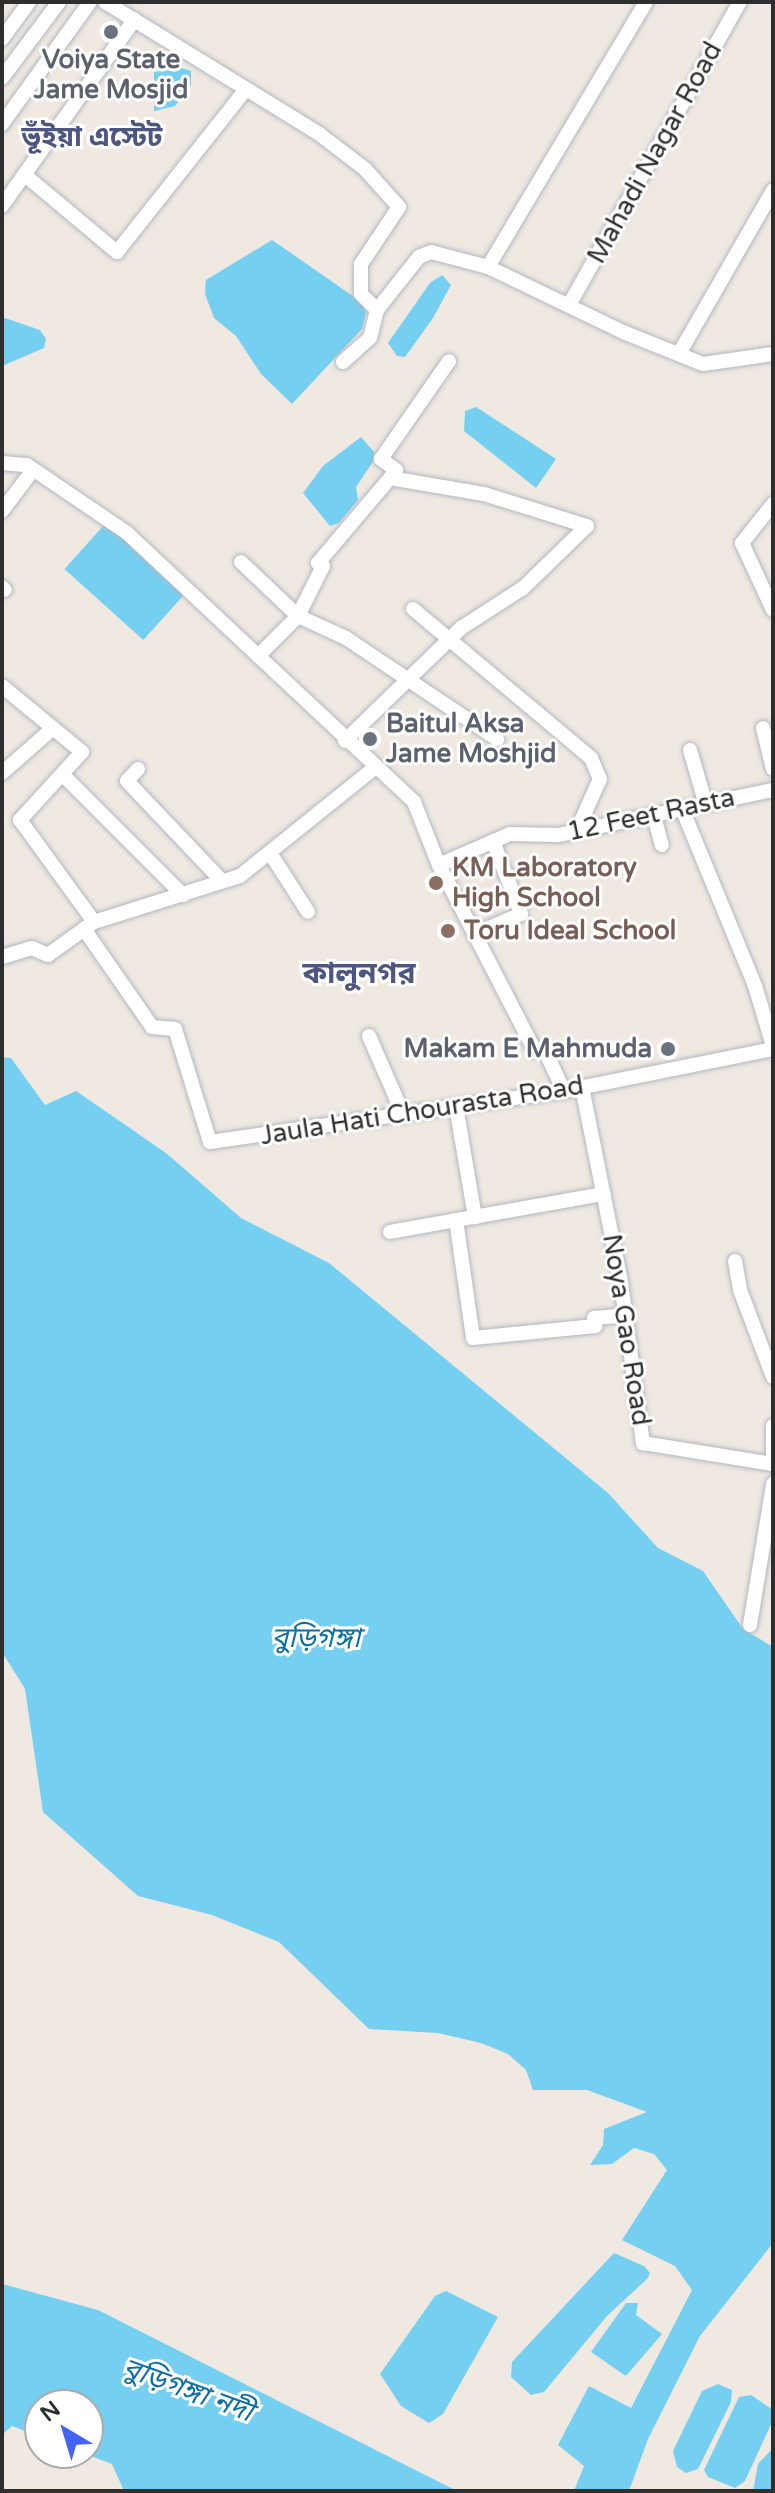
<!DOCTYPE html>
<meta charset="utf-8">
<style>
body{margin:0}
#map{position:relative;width:775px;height:2493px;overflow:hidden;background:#efe9e1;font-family:"Varela Round","Noto Sans Bengali",sans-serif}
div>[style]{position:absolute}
.water>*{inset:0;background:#75cff0;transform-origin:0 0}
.roads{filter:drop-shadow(0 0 2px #b4b7c1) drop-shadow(0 0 2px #b4b7c1)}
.minor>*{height:14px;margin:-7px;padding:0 7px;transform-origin:7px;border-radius:7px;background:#fff}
.dots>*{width:22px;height:22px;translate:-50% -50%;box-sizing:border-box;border:4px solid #fff;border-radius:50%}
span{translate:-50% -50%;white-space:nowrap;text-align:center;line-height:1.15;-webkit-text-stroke:6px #fff;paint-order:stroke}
.worship-label{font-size:26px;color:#5b616d;font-weight:700}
.left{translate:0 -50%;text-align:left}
.right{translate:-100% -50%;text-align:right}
.street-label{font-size:26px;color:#2e2e2e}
.education-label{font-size:26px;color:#785e54;font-weight:700}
.neighbourhood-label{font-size:28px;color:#4d5680;font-weight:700}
.water-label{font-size:28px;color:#0d6fa3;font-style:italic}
.quarter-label{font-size:30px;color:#4d5680;font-weight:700}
.frame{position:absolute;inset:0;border:4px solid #2e2e2e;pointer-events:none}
.north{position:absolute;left:24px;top:2389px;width:80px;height:80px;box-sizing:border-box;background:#fff;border:2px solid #ababab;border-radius:50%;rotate:322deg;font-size:22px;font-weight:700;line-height:32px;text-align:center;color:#2e2e2e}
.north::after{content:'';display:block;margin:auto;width:28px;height:36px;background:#4264fb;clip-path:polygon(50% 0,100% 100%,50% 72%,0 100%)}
</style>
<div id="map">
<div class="water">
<i style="clip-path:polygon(182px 68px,191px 71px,191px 85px,175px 106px,154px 111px,154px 72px)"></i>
<i style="clip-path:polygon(272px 240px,360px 301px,366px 312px,362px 329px,292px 404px,261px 374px,236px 336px,214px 318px,205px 294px,206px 280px)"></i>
<i style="clip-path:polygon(442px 275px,451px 285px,433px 318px,405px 357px,397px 356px,388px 343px,430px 283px)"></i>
<i style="clip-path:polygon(2px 317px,40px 330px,46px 339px,44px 348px,2px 366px)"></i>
<i style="clip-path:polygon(476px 407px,556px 459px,536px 488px,464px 431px,465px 411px)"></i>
<i style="clip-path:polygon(361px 437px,374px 452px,374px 460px,356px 487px,358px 500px,339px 523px,330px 526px,303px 493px,323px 466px)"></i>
<i style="left:106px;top:523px;width:106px;height:62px;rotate:42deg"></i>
<i style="clip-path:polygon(2px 1057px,11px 1058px,45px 1105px,76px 1091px,166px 1153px,241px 1218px,329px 1263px,608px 1493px,658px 1548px,703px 1571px,743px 1629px,773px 1647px,773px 2243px,700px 2336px,648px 2439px,629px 2491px,574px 2491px,584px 2466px,558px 2445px,589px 2386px,631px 2408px,692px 2290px,675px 2266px,622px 2240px,667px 2170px,654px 2154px,634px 2148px,612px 2164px,590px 2165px,603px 2145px,604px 2129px,647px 2112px,587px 2090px,533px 2090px,526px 2070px,508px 2054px,481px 2043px,438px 2033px,369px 2029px,279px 1942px,212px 1915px,138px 1896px,43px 1812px,25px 1689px,2px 1652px)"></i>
<i style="clip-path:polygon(614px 2253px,644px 2266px,650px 2273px,647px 2279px,607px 2316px,544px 2392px,531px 2395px,511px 2377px,512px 2362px)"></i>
<i style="clip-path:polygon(2px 2284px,98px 2310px,457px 2491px,124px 2491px,112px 2464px,83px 2453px,88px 2453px,88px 2405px,40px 2405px,40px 2437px,12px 2426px,2px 2435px)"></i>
<i style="clip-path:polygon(446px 2291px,498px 2317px,443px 2414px,429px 2423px,401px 2406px,380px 2374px,435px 2296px)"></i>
<i style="clip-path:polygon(626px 2303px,638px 2303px,636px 2315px,662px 2334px,626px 2376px,591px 2352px)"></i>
<i style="clip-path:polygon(718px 2384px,732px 2390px,731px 2402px,698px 2469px,686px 2473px,677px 2467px,673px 2451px,702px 2391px)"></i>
<i style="clip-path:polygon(751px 2395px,773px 2410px,773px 2420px,745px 2481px,735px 2488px,708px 2477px,704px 2470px,739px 2397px)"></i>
<i style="clip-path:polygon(773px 2448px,773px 2491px,753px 2491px,758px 2464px)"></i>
</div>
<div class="roads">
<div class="minor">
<i style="left:105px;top:2px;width:250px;rotate:31.6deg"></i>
<i style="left:318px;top:133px;width:59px;rotate:37.5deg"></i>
<i style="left:365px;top:169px;width:51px;rotate:48.2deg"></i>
<i style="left:399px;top:207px;width:69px;rotate:123.7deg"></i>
<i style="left:361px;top:264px;width:30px;rotate:90deg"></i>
<i style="left:361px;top:294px;width:23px;rotate:45deg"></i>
<i style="left:2px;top:39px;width:46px;rotate:-53.9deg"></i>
<i style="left:2px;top:78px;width:95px;rotate:-53.1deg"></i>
<i style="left:2px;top:124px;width:150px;rotate:-54.2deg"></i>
<i style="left:26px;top:176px;width:119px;rotate:39.9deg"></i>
<i style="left:117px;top:252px;width:208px;rotate:-51.6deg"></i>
<i style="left:2px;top:206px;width:229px;rotate:-54.6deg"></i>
<i style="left:488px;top:267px;width:309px;rotate:-59.2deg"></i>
<i style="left:569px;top:305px;width:348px;rotate:-60.6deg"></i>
<i style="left:680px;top:352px;width:187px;rotate:-60.1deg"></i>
<i style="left:343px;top:362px;width:36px;rotate:-42deg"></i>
<i style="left:370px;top:338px;width:29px;rotate:-76deg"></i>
<i style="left:377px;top:310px;width:68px;rotate:-51.6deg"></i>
<i style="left:419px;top:257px;width:13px;rotate:-23deg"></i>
<i style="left:431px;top:252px;width:59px;rotate:14.7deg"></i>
<i style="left:488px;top:267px;width:150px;rotate:25.7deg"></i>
<i style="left:623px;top:332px;width:86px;rotate:21.8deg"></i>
<i style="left:703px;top:364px;width:71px;rotate:-8.1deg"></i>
<i style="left:2px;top:463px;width:25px;rotate:5deg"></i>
<i style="left:27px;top:465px;width:121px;rotate:34.2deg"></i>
<i style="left:127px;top:533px;width:393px;rotate:43.1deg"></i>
<i style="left:414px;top:802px;width:68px;rotate:68.4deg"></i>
<i style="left:439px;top:865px;width:209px;rotate:62.7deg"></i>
<i style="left:535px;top:1051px;width:9px;rotate:-13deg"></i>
<i style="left:544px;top:1049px;width:47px;rotate:64.5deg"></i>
<i style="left:390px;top:478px;width:10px;rotate:-53deg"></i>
<i style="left:396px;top:470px;width:19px;rotate:-144deg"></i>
<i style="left:381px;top:459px;width:119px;rotate:-55.2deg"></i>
<i style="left:773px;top:504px;width:50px;rotate:128.5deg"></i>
<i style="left:742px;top:543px;width:74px;rotate:65.2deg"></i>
<i style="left:2px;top:511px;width:51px;rotate:-52.9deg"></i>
<i style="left:241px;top:562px;width:79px;rotate:43.5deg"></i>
<i style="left:298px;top:616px;width:53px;rotate:24.6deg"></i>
<i style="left:346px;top:638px;width:182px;rotate:33.8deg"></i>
<i style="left:2px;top:587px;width:4px;rotate:45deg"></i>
<i style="left:413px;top:609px;width:232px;rotate:39.9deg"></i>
<i style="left:591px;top:758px;width:23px;rotate:67deg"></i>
<i style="left:600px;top:779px;width:56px;rotate:114.3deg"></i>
<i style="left:258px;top:656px;width:57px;rotate:-45deg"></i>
<i style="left:298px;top:616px;width:56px;rotate:-63.4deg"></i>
<i style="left:323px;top:566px;width:6px;rotate:-149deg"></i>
<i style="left:318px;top:563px;width:111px;rotate:-49.7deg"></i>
<i style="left:390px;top:478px;width:95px;rotate:9.7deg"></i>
<i style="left:484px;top:494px;width:108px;rotate:17.3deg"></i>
<i style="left:587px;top:526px;width:89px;rotate:135.9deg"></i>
<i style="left:523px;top:588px;width:74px;rotate:147.2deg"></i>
<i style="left:461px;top:628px;width:162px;rotate:135.8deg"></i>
<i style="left:2px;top:686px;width:104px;rotate:39.5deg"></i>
<i style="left:82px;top:752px;width:92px;rotate:132.4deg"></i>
<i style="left:20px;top:820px;width:126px;rotate:54deg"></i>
<i style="left:763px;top:728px;width:42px;rotate:76.3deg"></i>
<i style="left:690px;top:750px;width:57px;rotate:73.8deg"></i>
<i style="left:138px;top:769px;width:16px;rotate:133deg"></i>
<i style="left:127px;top:781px;width:135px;rotate:46.5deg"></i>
<i style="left:2px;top:773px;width:67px;rotate:-41.3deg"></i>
<i style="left:63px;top:775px;width:170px;rotate:45deg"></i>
<i style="left:683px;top:811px;width:189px;rotate:67.6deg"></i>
<i style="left:755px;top:986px;width:63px;rotate:73.3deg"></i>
<i style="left:654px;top:816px;width:30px;rotate:75deg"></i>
<i style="left:270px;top:853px;width:70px;rotate:57.2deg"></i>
<i style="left:439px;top:865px;width:77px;rotate:-23.6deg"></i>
<i style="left:510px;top:834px;width:49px;rotate:1.2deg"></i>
<i style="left:559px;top:835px;width:219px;rotate:-11.9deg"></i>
<i style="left:84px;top:929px;width:119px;rotate:55.2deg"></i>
<i style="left:152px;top:1027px;width:23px;rotate:5deg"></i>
<i style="left:175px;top:1029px;width:118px;rotate:72.8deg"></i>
<i style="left:210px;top:1142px;width:358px;rotate:-8.2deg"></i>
<i style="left:564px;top:1091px;width:213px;rotate:-11.4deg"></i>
<i style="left:475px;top:934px;width:50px;rotate:-23.5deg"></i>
<i style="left:521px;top:914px;width:78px;rotate:-111deg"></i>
<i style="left:2px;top:957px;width:31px;rotate:-17deg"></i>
<i style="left:32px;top:948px;width:17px;rotate:24deg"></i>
<i style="left:48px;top:955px;width:57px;rotate:-35.7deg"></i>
<i style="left:94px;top:922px;width:153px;rotate:-17.5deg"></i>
<i style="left:240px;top:876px;width:171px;rotate:-38.8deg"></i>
<i style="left:369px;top:1036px;width:87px;rotate:66.4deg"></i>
<i style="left:582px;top:1087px;width:200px;rotate:78.7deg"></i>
<i style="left:621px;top:1283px;width:162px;rotate:82.2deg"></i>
<i style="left:643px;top:1443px;width:132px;rotate:9.2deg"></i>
<i style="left:456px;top:1106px;width:113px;rotate:80.3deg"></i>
<i style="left:456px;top:1220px;width:119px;rotate:81.8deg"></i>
<i style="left:473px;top:1338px;width:123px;rotate:-5.6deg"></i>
<i style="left:595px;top:1326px;width:8px;rotate:-97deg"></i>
<i style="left:594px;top:1318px;width:32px;rotate:-5deg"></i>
<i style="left:390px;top:1232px;width:217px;rotate:-10.1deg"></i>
<i style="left:735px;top:1261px;width:29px;rotate:80deg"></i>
<i style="left:740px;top:1290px;width:93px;rotate:69.2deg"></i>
<i style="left:773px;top:1426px;width:37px;rotate:90deg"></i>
<i style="left:750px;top:1625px;width:143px;rotate:-80.7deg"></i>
</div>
</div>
<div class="dots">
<i style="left:111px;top:32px;background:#6b7280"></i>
<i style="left:370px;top:739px;background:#6b7280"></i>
<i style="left:436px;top:883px;background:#8d6e63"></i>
<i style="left:448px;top:931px;background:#8d6e63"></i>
<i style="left:668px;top:1049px;background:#6b7280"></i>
</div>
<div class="worship-label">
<span style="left:111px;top:75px">Voiya State<br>Jame Mosjid</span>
<span class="left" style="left:386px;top:739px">Baitul Aksa<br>Jame Moshjid</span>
<span class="right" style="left:652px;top:1049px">Makam E Mahmuda</span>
</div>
<div class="street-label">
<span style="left:655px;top:153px;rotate:-61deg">Mahadi Nagar Road</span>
<span style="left:651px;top:815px;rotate:-12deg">12 Feet Rasta</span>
<span style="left:422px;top:1111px;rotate:-9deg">Jaula Hati Chourasta Road</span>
<span style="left:626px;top:1330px;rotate:81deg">Noya Gao Road</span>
</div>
<div class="education-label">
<span class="left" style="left:452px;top:883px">KM Laboratory<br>High School</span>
<span class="left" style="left:464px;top:931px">Toru Ideal School</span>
</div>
<div class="neighbourhood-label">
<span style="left:92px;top:137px">ভূঁইয়া এস্টেট</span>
</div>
<div class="water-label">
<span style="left:316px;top:1638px">বুড়িগঙ্গা</span>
<span style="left:188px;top:2390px;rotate:20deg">বুড়িগঙ্গা নদী</span>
</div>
<div class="quarter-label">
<span style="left:359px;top:974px">কালুনগর</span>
</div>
<div class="frame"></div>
<div class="north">N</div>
</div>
